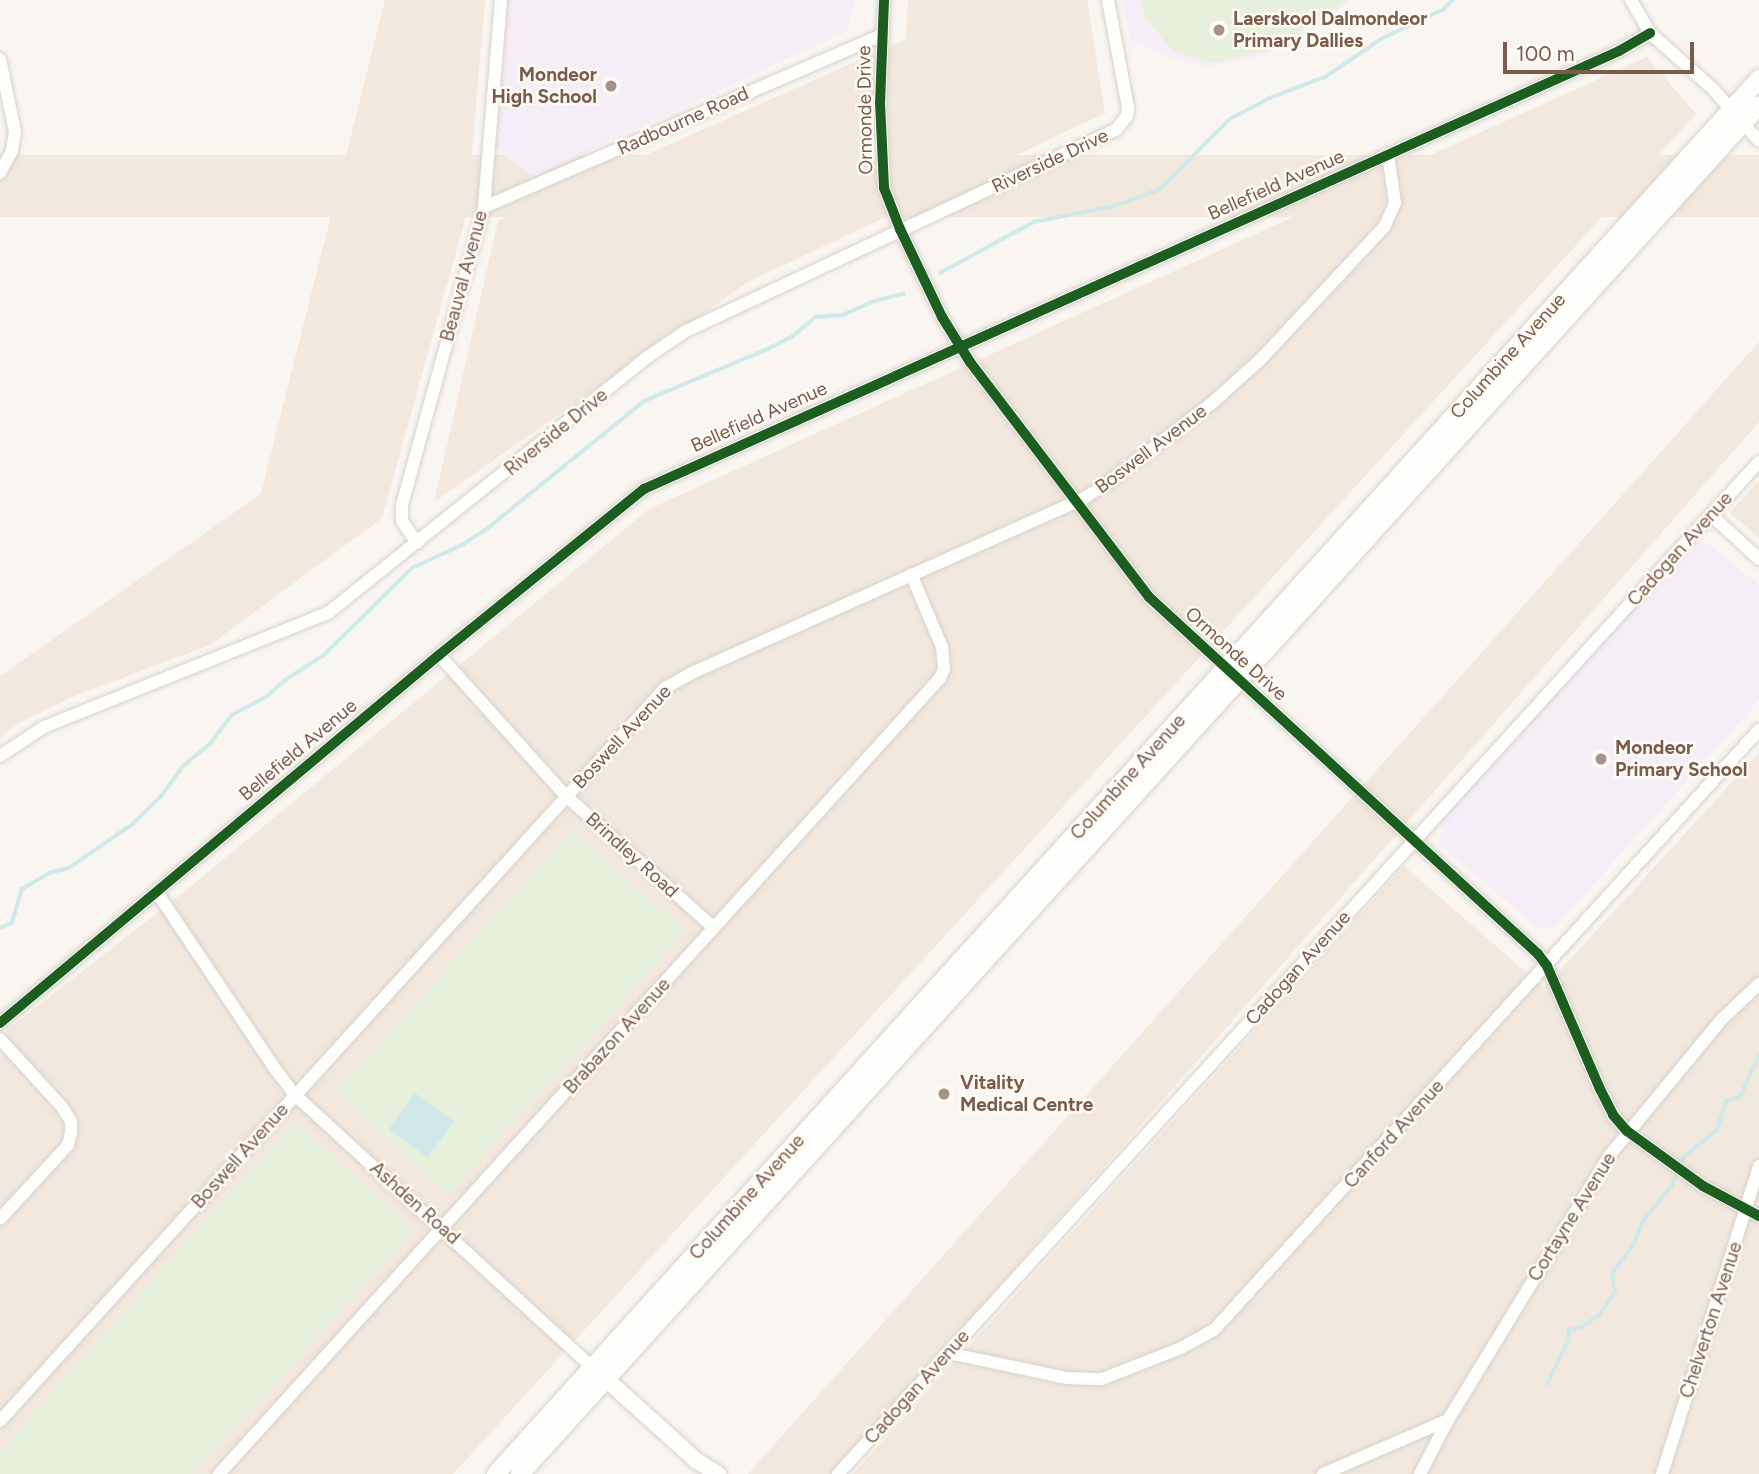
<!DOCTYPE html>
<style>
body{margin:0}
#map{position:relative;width:1759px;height:1474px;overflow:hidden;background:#f9f5f0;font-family:Figtree,sans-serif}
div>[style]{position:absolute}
.residential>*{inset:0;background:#f2e8de;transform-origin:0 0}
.education>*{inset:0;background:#f6eef6}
.green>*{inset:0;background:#e7f0db;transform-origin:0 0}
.water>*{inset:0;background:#d0e8ea;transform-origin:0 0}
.stream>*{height:3.5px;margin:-1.75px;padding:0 1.75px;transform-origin:1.75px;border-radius:1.75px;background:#d0e8ea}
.roads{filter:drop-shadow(0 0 2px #d7d1cb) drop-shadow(0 0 2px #d7d1cb)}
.minor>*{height:12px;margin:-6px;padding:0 6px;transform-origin:6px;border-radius:6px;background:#fefefd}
.tertiary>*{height:16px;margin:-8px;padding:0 8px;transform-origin:8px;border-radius:8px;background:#fefefd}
.secondary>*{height:18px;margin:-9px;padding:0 9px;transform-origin:9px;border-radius:9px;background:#fefefd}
.cycleway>*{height:10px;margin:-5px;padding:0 5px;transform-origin:5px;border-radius:5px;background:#1b5e20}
.dots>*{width:19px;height:19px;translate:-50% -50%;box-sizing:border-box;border:4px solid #fffaf3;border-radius:50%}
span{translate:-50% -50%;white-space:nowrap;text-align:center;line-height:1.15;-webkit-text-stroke:5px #fffaf3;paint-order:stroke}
.poi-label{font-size:19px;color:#7a5c4d;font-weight:700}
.left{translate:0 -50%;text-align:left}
.right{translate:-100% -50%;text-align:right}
.street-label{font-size:19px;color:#7a5c4d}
.scale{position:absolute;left:1503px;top:42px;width:191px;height:32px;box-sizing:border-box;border:4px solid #7a5c4d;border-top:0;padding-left:9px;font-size:21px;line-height:24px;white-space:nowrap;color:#7a5c4d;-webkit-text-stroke:5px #fffaf3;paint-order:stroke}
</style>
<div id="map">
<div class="residential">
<i style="clip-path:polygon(385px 0,485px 0,467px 213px,382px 518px,210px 645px,72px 697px,15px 725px,0 739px,0 676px,261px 494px)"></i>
<i style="clip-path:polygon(908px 0,1087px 0,1105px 113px,748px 282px,434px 502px,498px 221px,906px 39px)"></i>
<i style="clip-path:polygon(1647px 57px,1696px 114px,453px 1474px,0 1474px,0 1038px,7px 1030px,185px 891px,649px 509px)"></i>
<i style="left:1759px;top:155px;width:62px;height:1777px;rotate:90deg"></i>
<i style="clip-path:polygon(1759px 342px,1759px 422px,834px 1474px,748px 1474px)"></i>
<i style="clip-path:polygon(1759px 480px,1759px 538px,1730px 513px)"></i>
<i style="clip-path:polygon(1759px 752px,1759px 1474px,853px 1474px,1404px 866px,1544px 988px)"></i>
</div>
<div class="education">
<i style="clip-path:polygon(503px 0,854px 0,847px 31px,533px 177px,490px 142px)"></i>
<i style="clip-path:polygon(1122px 0,1350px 0,1328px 20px,1260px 57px,1205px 67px,1183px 62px,1130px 40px)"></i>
<i style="clip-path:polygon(1707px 543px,1759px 585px,1759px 700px,1554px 928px,1538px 928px,1440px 845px,1442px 819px,1691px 544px)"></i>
</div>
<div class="green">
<i style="clip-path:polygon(1140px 0,1346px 0,1297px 34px,1260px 52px,1221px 62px,1204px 61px,1173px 51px,1146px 19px)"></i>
<i style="left:572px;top:829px;width:153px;height:354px;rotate:42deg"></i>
<i style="clip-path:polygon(294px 1121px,415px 1231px,192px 1474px,0 1474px,0 1451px)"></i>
</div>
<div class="water">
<i style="left:415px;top:1093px;width:48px;height:45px;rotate:36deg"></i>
</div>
<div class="stream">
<i style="left:940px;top:273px;width:107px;rotate:-28.5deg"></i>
<i style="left:1034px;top:222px;width:82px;rotate:-11.3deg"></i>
<i style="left:1114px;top:206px;width:48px;rotate:-19.6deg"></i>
<i style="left:1159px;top:190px;width:100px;rotate:-45deg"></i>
<i style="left:1230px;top:119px;width:45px;rotate:-27.7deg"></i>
<i style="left:1270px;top:98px;width:61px;rotate:-21.1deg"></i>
<i style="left:1327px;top:76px;width:68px;rotate:-34.2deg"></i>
<i style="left:1383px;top:38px;width:68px;rotate:-25.4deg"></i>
<i style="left:1444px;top:9px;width:13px;rotate:-45deg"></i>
<i style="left:0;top:928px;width:13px;rotate:-23deg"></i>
<i style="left:12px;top:923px;width:35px;rotate:-74deg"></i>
<i style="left:22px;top:889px;width:34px;rotate:-30deg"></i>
<i style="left:52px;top:872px;width:17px;rotate:-13deg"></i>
<i style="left:69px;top:868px;width:78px;rotate:-34.5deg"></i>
<i style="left:133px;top:824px;width:41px;rotate:-45deg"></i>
<i style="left:162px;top:795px;width:36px;rotate:-54deg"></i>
<i style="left:183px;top:766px;width:35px;rotate:-39deg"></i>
<i style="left:210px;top:744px;width:36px;rotate:-53deg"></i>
<i style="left:232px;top:715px;width:38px;rotate:-28deg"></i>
<i style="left:266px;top:697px;width:28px;rotate:-41deg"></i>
<i style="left:287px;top:679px;width:44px;rotate:-33deg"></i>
<i style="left:324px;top:655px;width:124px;rotate:-44.7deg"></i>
<i style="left:412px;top:568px;width:55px;rotate:-24.7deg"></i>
<i style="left:462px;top:545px;width:31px;rotate:-33deg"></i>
<i style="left:488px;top:528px;width:201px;rotate:-39.1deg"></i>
<i style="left:644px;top:401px;width:134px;rotate:-22.8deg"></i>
<i style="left:768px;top:349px;width:28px;rotate:-27deg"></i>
<i style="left:793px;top:336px;width:30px;rotate:-40deg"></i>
<i style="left:816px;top:317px;width:27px;rotate:-4deg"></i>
<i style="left:843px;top:315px;width:34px;rotate:-24deg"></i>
<i style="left:874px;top:301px;width:30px;rotate:-14deg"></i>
<i style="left:1547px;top:1384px;width:48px;rotate:-64deg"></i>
<i style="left:1568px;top:1341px;width:11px;rotate:-85deg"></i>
<i style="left:1569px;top:1330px;width:13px;rotate:-13deg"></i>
<i style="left:1582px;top:1327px;width:21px;rotate:-35deg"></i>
<i style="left:1599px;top:1315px;width:28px;rotate:-55deg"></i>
<i style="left:1615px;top:1292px;width:19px;rotate:-99deg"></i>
<i style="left:1612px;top:1273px;width:34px;rotate:-52deg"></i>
<i style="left:1633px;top:1246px;width:27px;rotate:-68deg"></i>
<i style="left:1643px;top:1221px;width:44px;rotate:-50.5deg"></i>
<i style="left:1671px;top:1187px;width:33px;rotate:-67deg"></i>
<i style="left:1684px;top:1157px;width:43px;rotate:-39.3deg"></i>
<i style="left:1717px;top:1130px;width:30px;rotate:-73deg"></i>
<i style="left:1726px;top:1101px;width:15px;rotate:-16deg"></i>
<i style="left:1740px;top:1097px;width:46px;rotate:-65.7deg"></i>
</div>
<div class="roads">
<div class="minor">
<i style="left:884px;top:0;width:102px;rotate:92.2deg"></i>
<i style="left:880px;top:102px;width:86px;rotate:87.3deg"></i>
<i style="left:884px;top:188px;width:44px;rotate:68.7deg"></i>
<i style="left:900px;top:229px;width:98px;rotate:64.5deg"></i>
<i style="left:942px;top:317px;width:53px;rotate:58.1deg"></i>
<i style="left:970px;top:362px;width:295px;rotate:52.7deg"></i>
<i style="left:1149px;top:597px;width:528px;rotate:42.54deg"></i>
<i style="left:1538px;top:954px;width:15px;rotate:53deg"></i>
<i style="left:1547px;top:966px;width:134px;rotate:66.7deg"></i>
<i style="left:1600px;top:1089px;width:29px;rotate:63deg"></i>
<i style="left:1613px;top:1115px;width:21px;rotate:49deg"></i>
<i style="left:1627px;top:1131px;width:94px;rotate:35.9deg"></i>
<i style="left:1703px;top:1186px;width:64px;rotate:28.2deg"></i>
<i style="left:1631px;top:0;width:38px;rotate:60deg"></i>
<i style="left:1650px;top:33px;width:84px;rotate:41.6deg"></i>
<i style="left:1713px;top:89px;width:69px;rotate:48.5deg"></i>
<i style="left:0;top:59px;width:75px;rotate:78.4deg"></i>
<i style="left:15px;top:132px;width:19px;rotate:99deg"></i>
<i style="left:12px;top:151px;width:25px;rotate:119deg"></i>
<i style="left:484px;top:207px;width:433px;rotate:-23.4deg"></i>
<i style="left:1712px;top:516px;width:64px;rotate:42.5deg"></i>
<i style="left:417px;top:543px;width:27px;rotate:-124deg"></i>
<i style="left:402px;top:521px;width:16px;rotate:-90deg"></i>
<i style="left:402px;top:505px;width:309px;rotate:-74.6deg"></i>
<i style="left:484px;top:207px;width:208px;rotate:-85.3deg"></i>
<i style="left:439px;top:655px;width:190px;rotate:48deg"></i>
<i style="left:566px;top:796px;width:198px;rotate:41.7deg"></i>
<i style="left:0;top:756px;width:53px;rotate:-33.4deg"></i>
<i style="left:44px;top:727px;width:306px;rotate:-21.9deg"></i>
<i style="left:328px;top:613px;width:408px;rotate:-38.7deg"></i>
<i style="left:646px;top:358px;width:48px;rotate:-34deg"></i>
<i style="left:686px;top:331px;width:475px;rotate:-25.1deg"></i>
<i style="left:1116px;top:130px;width:18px;rotate:-52deg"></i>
<i style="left:1127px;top:116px;width:8px;rotate:-83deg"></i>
<i style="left:1128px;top:108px;width:110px;rotate:-100.5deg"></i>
<i style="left:156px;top:891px;width:211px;rotate:56.2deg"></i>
<i style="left:273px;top:1066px;width:36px;rotate:53deg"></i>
<i style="left:295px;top:1095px;width:403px;rotate:42.5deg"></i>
<i style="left:0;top:1023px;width:573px;rotate:-39.97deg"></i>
<i style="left:439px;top:655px;width:264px;rotate:-39deg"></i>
<i style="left:644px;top:489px;width:1069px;rotate:-24.19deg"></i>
<i style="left:1619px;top:51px;width:36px;rotate:-30deg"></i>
<i style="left:0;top:1039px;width:93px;rotate:47.6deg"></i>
<i style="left:63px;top:1108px;width:16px;rotate:60deg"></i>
<i style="left:71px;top:1122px;width:11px;rotate:90deg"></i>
<i style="left:71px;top:1133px;width:12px;rotate:104deg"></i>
<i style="left:68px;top:1145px;width:100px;rotate:132.6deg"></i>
<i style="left:948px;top:1353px;width:122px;rotate:11.9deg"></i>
<i style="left:1067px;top:1378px;width:35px;rotate:2deg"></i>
<i style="left:1102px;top:1379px;width:85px;rotate:-21.4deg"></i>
<i style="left:1181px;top:1348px;width:38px;rotate:-29deg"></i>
<i style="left:1214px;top:1330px;width:811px;rotate:-47.75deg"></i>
<i style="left:0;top:1421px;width:990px;rotate:-47.78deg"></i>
<i style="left:665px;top:688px;width:33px;rotate:-29deg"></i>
<i style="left:694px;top:672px;width:427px;rotate:-24deg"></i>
<i style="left:1084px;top:498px;width:26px;rotate:-32deg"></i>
<i style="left:1106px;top:484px;width:133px;rotate:-37.4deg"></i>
<i style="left:1212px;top:403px;width:64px;rotate:-41.9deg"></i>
<i style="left:1260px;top:360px;width:183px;rotate:-47deg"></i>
<i style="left:1385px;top:226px;width:25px;rotate:-67deg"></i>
<i style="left:1395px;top:203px;width:49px;rotate:-98.1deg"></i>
<i style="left:219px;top:1474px;width:1074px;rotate:-47.83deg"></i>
<i style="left:940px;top:678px;width:10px;rotate:-66deg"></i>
<i style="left:944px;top:669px;width:22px;rotate:-95deg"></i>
<i style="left:942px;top:647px;width:79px;rotate:-113deg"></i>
<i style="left:838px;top:1474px;width:1368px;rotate:-47.7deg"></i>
<i style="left:1323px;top:1474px;width:136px;rotate:-23.4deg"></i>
<i style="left:1420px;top:1474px;width:61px;rotate:-62.6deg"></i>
<i style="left:1448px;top:1420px;width:309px;rotate:-58.6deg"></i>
<i style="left:1609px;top:1156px;width:178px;rotate:-50.5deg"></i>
<i style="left:1722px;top:1019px;width:51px;rotate:-43.4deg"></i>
<i style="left:1662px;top:1474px;width:323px;rotate:-72.5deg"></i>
</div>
<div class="tertiary">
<i style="left:597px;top:1371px;width:135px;rotate:42deg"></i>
<i style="left:697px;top:1461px;width:25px;rotate:32deg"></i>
</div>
<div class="secondary">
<i style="left:496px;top:1474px;width:1882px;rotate:-47.84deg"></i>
<i style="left:520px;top:1474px;width:1846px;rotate:-47.85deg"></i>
</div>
</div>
<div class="cycleway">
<i style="left:884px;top:0;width:102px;rotate:92.2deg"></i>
<i style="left:880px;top:102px;width:86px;rotate:87.3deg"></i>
<i style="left:884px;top:188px;width:44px;rotate:68.7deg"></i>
<i style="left:900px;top:229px;width:98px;rotate:64.5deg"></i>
<i style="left:942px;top:317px;width:53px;rotate:58.1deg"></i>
<i style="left:970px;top:362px;width:295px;rotate:52.7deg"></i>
<i style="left:1149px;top:597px;width:528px;rotate:42.54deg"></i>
<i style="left:1538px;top:954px;width:15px;rotate:53deg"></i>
<i style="left:1547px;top:966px;width:134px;rotate:66.7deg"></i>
<i style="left:1600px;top:1089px;width:29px;rotate:63deg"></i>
<i style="left:1613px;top:1115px;width:21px;rotate:49deg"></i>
<i style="left:1627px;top:1131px;width:94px;rotate:35.9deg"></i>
<i style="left:1703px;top:1186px;width:64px;rotate:28.2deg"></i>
<i style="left:0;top:1023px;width:573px;rotate:-39.97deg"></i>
<i style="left:439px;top:655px;width:264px;rotate:-39deg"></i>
<i style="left:644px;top:489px;width:1069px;rotate:-24.19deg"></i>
<i style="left:1619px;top:51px;width:36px;rotate:-30deg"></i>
</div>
<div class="dots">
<i style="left:1219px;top:30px;background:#a69286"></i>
<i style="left:611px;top:86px;background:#a69286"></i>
<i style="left:1601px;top:759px;background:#a69286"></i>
<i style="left:944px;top:1094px;background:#a69286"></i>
</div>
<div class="poi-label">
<span class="left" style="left:1233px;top:30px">Laerskool Dalmondeor<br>Primary Dallies</span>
<span class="right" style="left:597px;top:86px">Mondeor<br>High School</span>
<span class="left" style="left:1615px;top:759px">Mondeor<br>Primary School</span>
<span class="left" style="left:960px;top:1094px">Vitality<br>Medical Centre</span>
</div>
<div class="street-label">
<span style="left:865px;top:110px;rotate:-91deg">Ormonde Drive</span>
<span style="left:683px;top:121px;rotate:-24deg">Radbourne Road</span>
<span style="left:1050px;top:161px;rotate:-25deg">Riverside Drive</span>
<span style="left:1276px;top:185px;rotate:-24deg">Bellefield Avenue</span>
<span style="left:464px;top:276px;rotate:-75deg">Beauval Avenue</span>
<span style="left:1508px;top:356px;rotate:-48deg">Columbine Avenue</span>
<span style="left:759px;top:417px;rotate:-24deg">Bellefield Avenue</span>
<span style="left:556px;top:432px;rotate:-39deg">Riverside Drive</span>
<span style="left:1151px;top:449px;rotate:-37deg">Boswell Avenue</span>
<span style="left:1680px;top:549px;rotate:-48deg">Cadogan Avenue</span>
<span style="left:1236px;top:654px;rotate:42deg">Ormonde Drive</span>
<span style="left:622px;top:737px;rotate:-47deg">Boswell Avenue</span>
<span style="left:298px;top:750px;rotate:-40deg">Bellefield Avenue</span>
<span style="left:1128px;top:777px;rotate:-48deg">Columbine Avenue</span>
<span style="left:632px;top:855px;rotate:42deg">Brindley Road</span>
<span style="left:1298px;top:968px;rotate:-48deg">Cadogan Avenue</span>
<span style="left:617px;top:1036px;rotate:-48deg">Brabazon Avenue</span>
<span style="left:1394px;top:1134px;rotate:-48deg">Canford Avenue</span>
<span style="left:240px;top:1156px;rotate:-48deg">Boswell Avenue</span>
<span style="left:747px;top:1197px;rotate:-48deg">Columbine Avenue</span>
<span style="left:415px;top:1203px;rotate:42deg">Ashden Road</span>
<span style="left:1572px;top:1217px;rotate:-58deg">Cortayne Avenue</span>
<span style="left:1711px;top:1320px;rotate:-72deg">Chelverton Avenue</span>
<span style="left:917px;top:1387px;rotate:-48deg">Cadogan Avenue</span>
</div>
<div class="scale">100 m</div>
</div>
